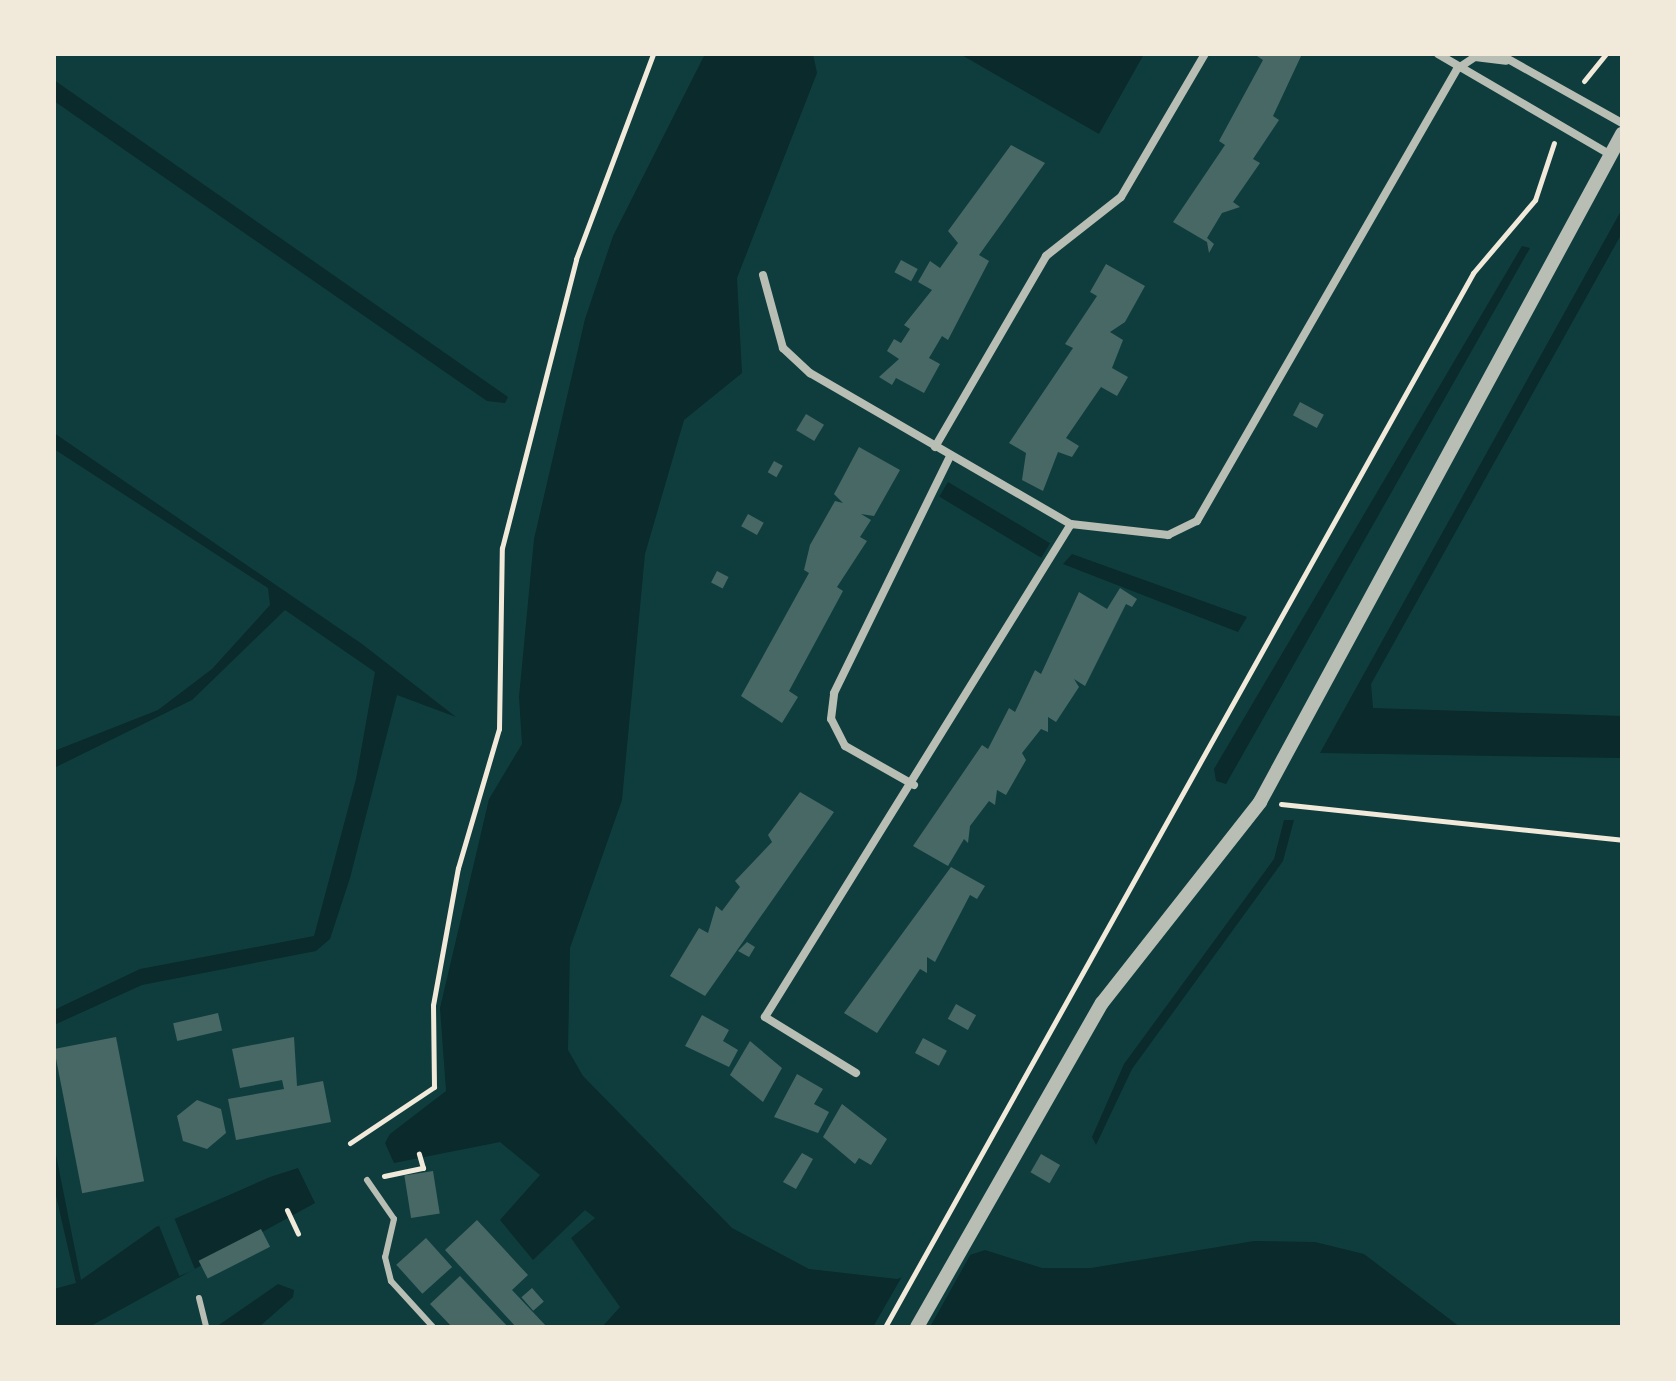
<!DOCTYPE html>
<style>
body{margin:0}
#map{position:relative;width:1676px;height:1381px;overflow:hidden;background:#0f3d3e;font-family:Roboto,sans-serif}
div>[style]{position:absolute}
.water>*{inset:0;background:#0a2a2b;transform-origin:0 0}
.pier>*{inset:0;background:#0f3d3e;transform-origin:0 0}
.building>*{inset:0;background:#486865;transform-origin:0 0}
.path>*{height:5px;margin:-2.5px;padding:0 2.5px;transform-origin:2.5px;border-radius:2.5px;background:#f1e9da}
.service>*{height:6px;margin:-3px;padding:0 3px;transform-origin:3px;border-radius:3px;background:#b8beb3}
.minor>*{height:8px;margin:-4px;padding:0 4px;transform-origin:4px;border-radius:4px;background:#b8beb3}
.tertiary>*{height:14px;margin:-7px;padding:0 7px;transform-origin:7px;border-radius:7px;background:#b8beb3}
span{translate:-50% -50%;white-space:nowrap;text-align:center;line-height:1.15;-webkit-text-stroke:6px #f1e9da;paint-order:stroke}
.frame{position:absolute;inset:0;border:56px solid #f1e9da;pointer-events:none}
</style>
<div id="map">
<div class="water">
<i style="clip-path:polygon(705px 54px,813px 54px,817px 73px,737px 278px,742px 373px,684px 420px,645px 554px,622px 800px,570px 948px,568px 1050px,583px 1076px,732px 1228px,809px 1269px,897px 1279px,985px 1250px,1042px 1268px,1091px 1268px,1254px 1241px,1315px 1242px,1364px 1254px,1460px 1327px,602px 1327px,620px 1307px,571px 1238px,595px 1218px,585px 1210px,533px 1260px,500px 1220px,540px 1175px,500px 1142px,394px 1163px,385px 1143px,390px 1134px,446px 1091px,440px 1008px,489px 799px,522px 744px,519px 697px,534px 539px,585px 319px,613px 236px)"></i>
<i style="clip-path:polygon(960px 54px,1144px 54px,1099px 134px)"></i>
<i style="clip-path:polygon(54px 80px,508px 397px,505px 403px,487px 401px,54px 101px)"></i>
<i style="clip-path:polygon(1622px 209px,1622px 233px,1371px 684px,1373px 708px,1622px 716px,1622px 758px,1320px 753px)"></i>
<i style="clip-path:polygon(1522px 246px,1530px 248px,1226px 784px,1216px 781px,1214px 769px)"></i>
<i style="clip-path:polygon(54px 433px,362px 644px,456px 717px,397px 695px,350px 878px,330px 939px,316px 951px,142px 985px,54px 1025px,54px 1010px,140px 969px,314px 936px,356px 779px,375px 672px,285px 610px,192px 700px,54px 768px,54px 751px,158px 710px,212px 669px,270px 605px,268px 588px,54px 449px)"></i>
<i style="left:948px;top:482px;width:119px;height:17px;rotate:31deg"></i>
<i style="clip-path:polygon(1072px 554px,1247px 617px,1238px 632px,1063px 564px)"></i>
<i style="clip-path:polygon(1284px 820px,1294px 820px,1283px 861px,1132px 1069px,1096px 1145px,1092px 1137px,1124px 1064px,1274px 859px)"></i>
<i style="clip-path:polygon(54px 1145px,81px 1280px,156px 1227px,270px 1177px,298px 1168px,315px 1203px,89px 1327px,54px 1327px,54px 1289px,76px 1283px,54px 1187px)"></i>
<i style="clip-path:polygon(278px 1284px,294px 1290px,293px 1297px,259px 1327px,216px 1327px)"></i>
</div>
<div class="pier">
<i style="left:173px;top:1215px;width:59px;height:17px;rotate:68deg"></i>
<i style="clip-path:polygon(973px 1250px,930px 1327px,873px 1327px,904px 1273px)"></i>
</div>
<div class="building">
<i style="clip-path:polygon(1254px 54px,1302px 54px,1273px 116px,1279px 120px,1253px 159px,1260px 163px,1233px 202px,1240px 207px,1222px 213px,1207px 238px,1214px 244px,1209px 253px,1207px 242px,1173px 222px,1225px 145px,1219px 141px,1263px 60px)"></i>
<i style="clip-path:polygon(1011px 145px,1045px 163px,979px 255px,989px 261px,948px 340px,942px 336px,929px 358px,940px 364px,924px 393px,896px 378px,892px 385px,879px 377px,899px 359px,887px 351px,894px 339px,901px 343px,910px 329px,904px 325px,932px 290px,918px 282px,930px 261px,940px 268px,958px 243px,948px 231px)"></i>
<i style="left:901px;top:260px;width:19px;height:14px;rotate:28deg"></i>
<i style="clip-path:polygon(1106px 264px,1145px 286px,1125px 322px,1110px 332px,1123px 340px,1112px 368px,1128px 377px,1117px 396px,1101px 387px,1066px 438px,1079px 446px,1072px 457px,1058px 452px,1043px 491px,1022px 480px,1026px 453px,1009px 443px,1073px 348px,1065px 344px,1097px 296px,1090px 292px)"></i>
<i style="left:1300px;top:402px;width:27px;height:15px;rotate:28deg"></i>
<i style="left:806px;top:414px;width:21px;height:19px;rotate:31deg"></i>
<i style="clip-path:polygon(859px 447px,900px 470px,874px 516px,861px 514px,871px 520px,860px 537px,867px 541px,837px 587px,843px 591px,789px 691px,798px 697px,782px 723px,741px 696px,809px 573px,804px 570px,810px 545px,835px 501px,843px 503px,834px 494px)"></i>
<i style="left:774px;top:461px;width:10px;height:13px;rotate:29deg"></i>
<i style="left:748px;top:514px;width:18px;height:14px;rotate:29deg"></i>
<i style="left:717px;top:571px;width:13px;height:13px;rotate:27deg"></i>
<i style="clip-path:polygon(1120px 588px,1137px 599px,1132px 607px,1126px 604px,1085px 686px,1074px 679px,1079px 687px,1056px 722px,1048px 717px,1048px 732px,1041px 729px,1022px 753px,1026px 760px,1006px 795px,997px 790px,995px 805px,989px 801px,970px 826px,968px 843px,964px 839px,948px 866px,913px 846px,982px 745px,988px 749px,1009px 708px,1015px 712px,1035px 670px,1041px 674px,1079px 592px,1107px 609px)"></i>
<i style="clip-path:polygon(800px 792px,834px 812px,705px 996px,670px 976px,699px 928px,708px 933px,716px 906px,722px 911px,740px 887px,735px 881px,772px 842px,768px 835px)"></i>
<i style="clip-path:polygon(951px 867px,985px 886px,977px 899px,970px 895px,935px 962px,927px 957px,927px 973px,920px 969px,877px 1033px,844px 1013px)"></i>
<i style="clip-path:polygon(747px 942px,755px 947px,749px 957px,738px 951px)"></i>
<i style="left:956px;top:1004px;width:23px;height:17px;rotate:29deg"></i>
<i style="left:218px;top:1013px;width:18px;height:46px;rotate:77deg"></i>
<i style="clip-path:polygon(702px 1015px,729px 1030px,723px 1041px,738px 1050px,729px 1067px,685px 1046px)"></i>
<i style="left:116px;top:1037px;width:147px;height:63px;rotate:79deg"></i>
<i style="clip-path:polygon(294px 1037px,297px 1086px,323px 1081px,331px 1122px,236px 1140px,228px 1099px,284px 1089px,282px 1080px,240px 1088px,232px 1049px)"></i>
<i style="left:923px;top:1038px;width:27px;height:17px;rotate:28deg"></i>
<i style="clip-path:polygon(750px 1041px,782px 1068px,763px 1102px,730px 1075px)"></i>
<i style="clip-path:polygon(797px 1074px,823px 1089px,814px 1104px,829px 1112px,818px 1133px,774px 1117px)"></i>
<i style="clip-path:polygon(197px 1100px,221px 1109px,226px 1133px,207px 1149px,183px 1141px,177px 1116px)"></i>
<i style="clip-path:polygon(842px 1104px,887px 1139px,871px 1165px,859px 1158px,855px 1164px,823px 1137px)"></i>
<i style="clip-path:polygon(802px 1153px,813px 1159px,796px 1189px,783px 1182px)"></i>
<i style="left:1041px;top:1154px;width:22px;height:21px;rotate:30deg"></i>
<i style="left:433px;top:1171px;width:43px;height:29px;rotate:81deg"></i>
<i style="clip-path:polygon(477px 1220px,528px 1275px,512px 1290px,547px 1327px,516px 1327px,445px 1250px)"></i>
<i style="left:261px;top:1229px;width:20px;height:70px;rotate:63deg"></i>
<i style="left:426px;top:1238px;width:39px;height:40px;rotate:48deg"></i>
<i style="clip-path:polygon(460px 1276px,508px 1327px,452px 1327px,430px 1304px)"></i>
<i style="left:532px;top:1288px;width:18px;height:14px;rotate:49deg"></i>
</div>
<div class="path">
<i style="left:1584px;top:81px;width:35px;rotate:-51deg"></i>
<i style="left:1281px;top:804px;width:343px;rotate:6deg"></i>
<i style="left:350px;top:1143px;width:101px;rotate:-33.7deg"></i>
<i style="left:434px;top:1087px;width:82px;rotate:-90.7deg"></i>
<i style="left:433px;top:1005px;width:139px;rotate:-79.7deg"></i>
<i style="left:458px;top:868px;width:145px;rotate:-73.6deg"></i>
<i style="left:499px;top:729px;width:181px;rotate:-89.1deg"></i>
<i style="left:502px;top:548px;width:298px;rotate:-75.6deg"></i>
<i style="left:576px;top:259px;width:219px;rotate:-69.4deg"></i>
<i style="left:384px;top:1176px;width:40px;rotate:-12deg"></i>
<i style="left:423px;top:1168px;width:15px;rotate:-106deg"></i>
<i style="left:287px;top:1210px;width:26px;rotate:65deg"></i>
<i style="left:885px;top:1327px;width:1207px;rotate:-60.84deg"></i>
<i style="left:1473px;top:273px;width:96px;rotate:-49.7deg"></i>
<i style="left:1535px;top:200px;width:60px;rotate:-71.6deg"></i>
</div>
<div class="service">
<i style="left:367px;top:1180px;width:47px;rotate:55.3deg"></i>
<i style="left:394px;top:1219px;width:39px;rotate:103deg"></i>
<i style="left:385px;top:1257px;width:25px;rotate:76deg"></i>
<i style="left:391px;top:1281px;width:62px;rotate:47.6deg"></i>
<i style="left:199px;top:1298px;width:30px;rotate:76deg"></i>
</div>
<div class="minor">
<i style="left:1438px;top:54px;width:200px;rotate:30.3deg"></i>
<i style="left:1499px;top:54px;width:141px;rotate:29.3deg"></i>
<i style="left:763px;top:275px;width:76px;rotate:74.7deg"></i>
<i style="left:783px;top:348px;width:37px;rotate:43deg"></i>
<i style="left:810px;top:373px;width:302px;rotate:30.1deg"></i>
<i style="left:1071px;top:524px;width:98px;rotate:6.5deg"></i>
<i style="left:1168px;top:535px;width:32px;rotate:-26deg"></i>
<i style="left:1197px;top:521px;width:521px;rotate:-60.09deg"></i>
<i style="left:1457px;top:69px;width:22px;rotate:-34deg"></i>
<i style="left:1475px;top:57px;width:31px;rotate:7deg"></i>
<i style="left:935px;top:447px;width:221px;rotate:-59.8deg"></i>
<i style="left:1046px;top:256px;width:95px;rotate:-38.2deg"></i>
<i style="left:1121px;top:197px;width:166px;rotate:-59.6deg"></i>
<i style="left:914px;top:785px;width:79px;rotate:-150.5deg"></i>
<i style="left:845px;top:746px;width:30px;rotate:-117deg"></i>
<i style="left:831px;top:719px;width:26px;rotate:-83deg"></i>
<i style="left:834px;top:693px;width:264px;rotate:-63.9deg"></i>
<i style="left:856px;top:1073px;width:107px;rotate:-148.4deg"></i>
<i style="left:765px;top:1017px;width:580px;rotate:-58.17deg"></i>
</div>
<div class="tertiary">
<i style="left:917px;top:1327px;width:373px;rotate:-60.3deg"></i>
<i style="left:1102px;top:1003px;width:256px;rotate:-51.8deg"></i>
<i style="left:1260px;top:802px;width:760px;rotate:-61.55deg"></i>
</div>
<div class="frame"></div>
</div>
